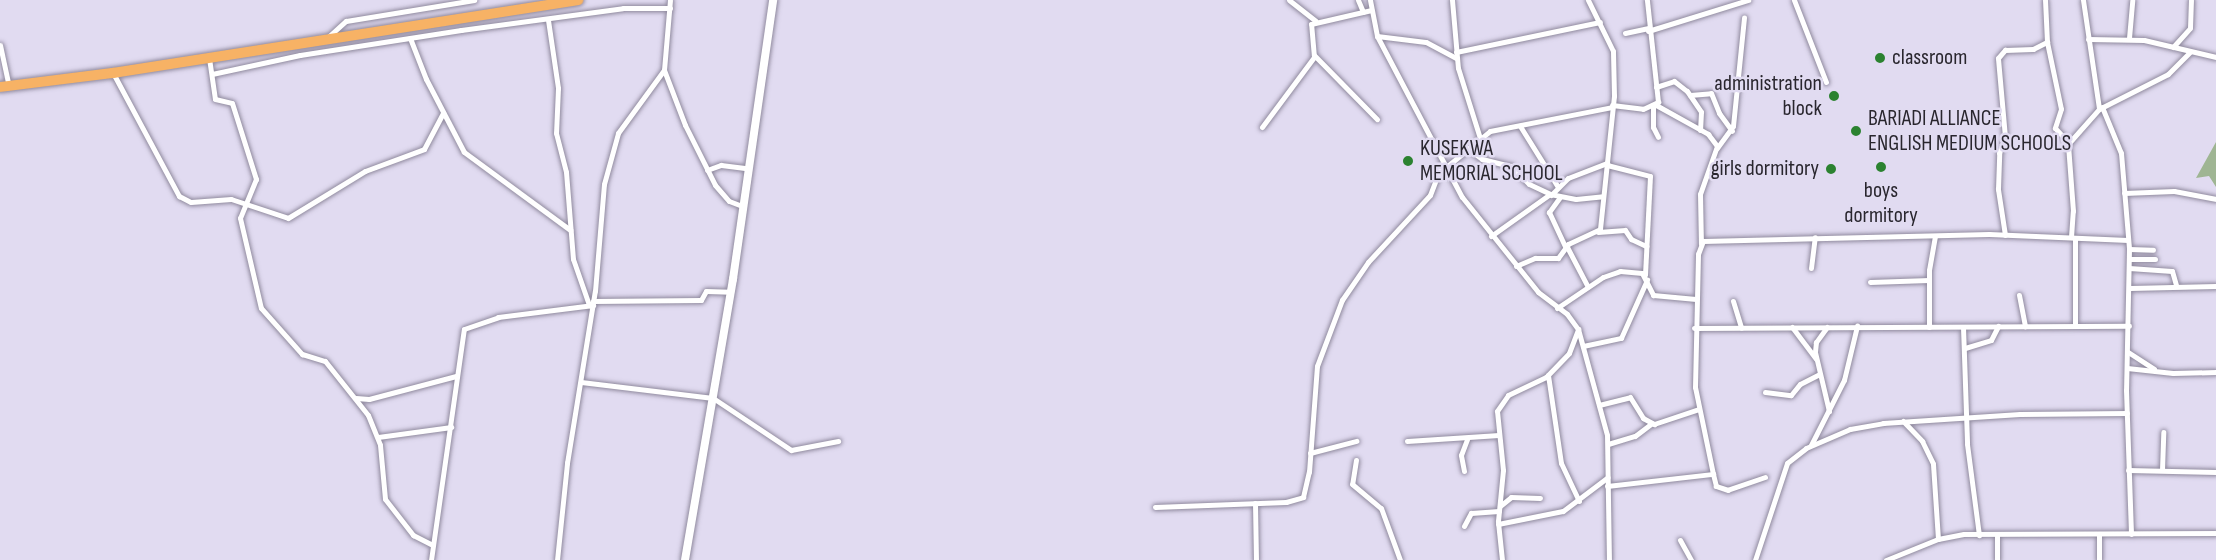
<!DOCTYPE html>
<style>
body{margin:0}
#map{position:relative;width:2216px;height:560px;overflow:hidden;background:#e1dbf1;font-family:"Sofia Sans Condensed",sans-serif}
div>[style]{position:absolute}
.forest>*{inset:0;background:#9fb593}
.roads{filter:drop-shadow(0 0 2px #908a9e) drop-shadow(0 0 2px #908a9e)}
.street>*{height:5px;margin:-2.5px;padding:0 2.5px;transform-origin:2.5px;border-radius:2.5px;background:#fff}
.secondary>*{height:8px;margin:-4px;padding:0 4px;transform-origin:4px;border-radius:4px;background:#fff}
.highway>*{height:10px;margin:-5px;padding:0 5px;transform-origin:5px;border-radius:5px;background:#f7b265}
.dots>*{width:16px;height:16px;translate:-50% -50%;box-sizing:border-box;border:3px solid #e1dbf1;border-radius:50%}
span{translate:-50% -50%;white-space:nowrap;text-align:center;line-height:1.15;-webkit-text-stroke:5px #e1dbf1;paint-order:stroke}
.poi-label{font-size:22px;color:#29262e}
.left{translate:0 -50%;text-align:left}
.right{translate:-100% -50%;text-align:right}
</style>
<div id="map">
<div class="forest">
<i style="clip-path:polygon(2216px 142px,2216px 187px,2209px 176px,2196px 178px)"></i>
</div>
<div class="roads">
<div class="street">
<i style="left:1289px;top:0;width:34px;rotate:38deg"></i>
<i style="left:1358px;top:0;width:13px;rotate:67deg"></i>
<i style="left:1370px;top:0;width:37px;rotate:79deg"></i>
<i style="left:1377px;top:36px;width:182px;rotate:62.2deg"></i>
<i style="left:1462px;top:197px;width:122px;rotate:51.3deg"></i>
<i style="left:1538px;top:292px;width:36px;rotate:37deg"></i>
<i style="left:1567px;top:314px;width:19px;rotate:54deg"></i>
<i style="left:1578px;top:329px;width:110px;rotate:74.7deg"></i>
<i style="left:1607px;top:435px;width:125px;rotate:89.1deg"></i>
<i style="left:1452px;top:0;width:68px;rotate:85deg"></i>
<i style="left:1458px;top:68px;width:73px;rotate:72.6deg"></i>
<i style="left:1794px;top:0;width:88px;rotate:68.7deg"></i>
<i style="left:2083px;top:0;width:110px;rotate:81.6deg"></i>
<i style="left:548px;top:20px;width:69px;rotate:81.6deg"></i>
<i style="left:558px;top:88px;width:45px;rotate:92.5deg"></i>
<i style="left:556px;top:133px;width:40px;rotate:75.6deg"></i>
<i style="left:566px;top:172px;width:87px;rotate:85.4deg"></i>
<i style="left:573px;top:259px;width:49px;rotate:70.8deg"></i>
<i style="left:1648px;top:31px;width:105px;rotate:-17.2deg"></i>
<i style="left:1625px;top:33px;width:24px;rotate:-12deg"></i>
<i style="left:1377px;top:36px;width:49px;rotate:7deg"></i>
<i style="left:1426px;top:42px;width:34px;rotate:28deg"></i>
<i style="left:328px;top:37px;width:24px;rotate:-42deg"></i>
<i style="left:346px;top:21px;width:130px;rotate:-9.3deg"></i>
<i style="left:410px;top:38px;width:44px;rotate:68.7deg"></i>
<i style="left:426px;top:79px;width:82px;rotate:62.5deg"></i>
<i style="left:464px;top:152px;width:132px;rotate:36.3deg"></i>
<i style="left:2129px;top:38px;width:38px;rotate:-85deg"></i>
<i style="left:2088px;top:39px;width:56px;rotate:1deg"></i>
<i style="left:2144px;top:40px;width:74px;rotate:13.3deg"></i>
<i style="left:2047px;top:42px;width:68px;rotate:78.2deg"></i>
<i style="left:2061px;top:109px;width:20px;rotate:108deg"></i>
<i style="left:2055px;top:128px;width:21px;rotate:47deg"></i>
<i style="left:0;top:45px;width:43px;rotate:77.9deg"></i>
<i style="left:2173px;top:47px;width:25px;rotate:-48deg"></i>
<i style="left:2190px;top:28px;width:28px;rotate:-88deg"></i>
<i style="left:1456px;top:52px;width:147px;rotate:-11.8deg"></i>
<i style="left:1314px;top:55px;width:90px;rotate:45.5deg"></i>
<i style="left:209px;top:58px;width:41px;rotate:81.7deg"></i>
<i style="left:215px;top:99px;width:17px;rotate:13deg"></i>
<i style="left:232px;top:103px;width:80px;rotate:72.5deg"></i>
<i style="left:256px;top:179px;width:42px;rotate:112.3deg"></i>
<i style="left:240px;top:218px;width:92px;rotate:76.9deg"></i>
<i style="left:261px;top:308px;width:62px;rotate:48.3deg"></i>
<i style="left:302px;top:354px;width:24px;rotate:17deg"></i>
<i style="left:325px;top:361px;width:69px;rotate:51.5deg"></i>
<i style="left:368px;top:415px;width:32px;rotate:68deg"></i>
<i style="left:380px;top:445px;width:54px;rotate:84.7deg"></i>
<i style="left:385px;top:499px;width:46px;rotate:52.1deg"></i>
<i style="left:413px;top:535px;width:22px;rotate:27deg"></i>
<i style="left:664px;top:70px;width:59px;rotate:69.1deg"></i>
<i style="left:685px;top:125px;width:67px;rotate:63.4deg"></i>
<i style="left:715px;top:185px;width:21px;rotate:49deg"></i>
<i style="left:729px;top:201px;width:14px;rotate:21deg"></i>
<i style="left:113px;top:73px;width:140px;rotate:61.8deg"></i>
<i style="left:179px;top:196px;width:13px;rotate:27deg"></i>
<i style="left:191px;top:202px;width:40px;rotate:-4.3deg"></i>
<i style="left:231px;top:199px;width:60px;rotate:18.4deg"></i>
<i style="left:288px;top:218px;width:90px;rotate:-31.4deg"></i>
<i style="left:365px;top:171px;width:63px;rotate:-20.4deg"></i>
<i style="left:424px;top:149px;width:41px;rotate:-62.2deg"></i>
<i style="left:212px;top:74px;width:90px;rotate:-12.2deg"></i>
<i style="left:300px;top:55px;width:163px;rotate:-8.8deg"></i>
<i style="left:461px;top:30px;width:163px;rotate:-7.7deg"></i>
<i style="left:623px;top:8px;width:47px"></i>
<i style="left:1656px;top:87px;width:19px;rotate:-18deg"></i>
<i style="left:1674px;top:81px;width:16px;rotate:38deg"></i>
<i style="left:1687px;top:91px;width:25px;rotate:56deg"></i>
<i style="left:1701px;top:112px;width:18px;rotate:93deg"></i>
<i style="left:1690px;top:95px;width:21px;rotate:-5deg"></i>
<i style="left:1711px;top:93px;width:22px;rotate:68deg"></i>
<i style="left:1719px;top:113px;width:22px;rotate:54deg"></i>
<i style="left:1612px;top:105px;width:31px;rotate:7deg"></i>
<i style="left:1643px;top:109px;width:17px;rotate:-25deg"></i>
<i style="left:1658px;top:102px;width:103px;rotate:-96.2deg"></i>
<i style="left:1656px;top:105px;width:60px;rotate:29.1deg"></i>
<i style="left:1708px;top:134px;width:15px;rotate:53deg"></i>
<i style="left:1717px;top:146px;width:51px;rotate:109.5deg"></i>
<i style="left:1700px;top:194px;width:50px;rotate:88.9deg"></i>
<i style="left:1653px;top:106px;width:21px;rotate:90deg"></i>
<i style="left:1653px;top:127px;width:11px;rotate:63deg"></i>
<i style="left:2102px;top:107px;width:50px;rotate:67.6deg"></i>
<i style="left:2121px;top:153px;width:96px;rotate:85.2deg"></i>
<i style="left:2129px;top:249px;width:141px;rotate:91.2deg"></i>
<i style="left:2126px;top:390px;width:144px;rotate:88deg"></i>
<i style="left:1520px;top:126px;width:72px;rotate:58.1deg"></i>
<i style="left:1262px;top:127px;width:87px;rotate:-53.4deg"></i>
<i style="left:1314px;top:57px;width:33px;rotate:-95deg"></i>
<i style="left:1311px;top:24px;width:62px;rotate:-13.1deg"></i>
<i style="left:1467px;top:148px;width:19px;rotate:36deg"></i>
<i style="left:1482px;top:159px;width:30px;rotate:14deg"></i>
<i style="left:1511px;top:166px;width:25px;rotate:45deg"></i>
<i style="left:1529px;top:184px;width:23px;rotate:25deg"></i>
<i style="left:1550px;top:194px;width:26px;rotate:11deg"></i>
<i style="left:1576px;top:199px;width:27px;rotate:-6deg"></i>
<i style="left:1717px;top:148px;width:27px;rotate:-54deg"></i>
<i style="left:1733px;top:126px;width:109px;rotate:-84.2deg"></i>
<i style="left:1607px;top:165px;width:44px;rotate:14.3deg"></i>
<i style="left:1650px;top:176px;width:99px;rotate:92.9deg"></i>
<i style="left:1445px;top:168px;width:58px;rotate:-39.4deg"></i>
<i style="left:1490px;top:131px;width:124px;rotate:-11.1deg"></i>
<i style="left:707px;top:170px;width:15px;rotate:-20deg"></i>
<i style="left:721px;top:165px;width:26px;rotate:7deg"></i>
<i style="left:2124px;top:193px;width:50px;rotate:-2.3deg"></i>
<i style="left:2174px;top:191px;width:43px;rotate:10.8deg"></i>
<i style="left:1551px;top:195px;width:24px;rotate:-45deg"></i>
<i style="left:1568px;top:178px;width:42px;rotate:-21deg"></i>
<i style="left:1560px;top:197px;width:19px;rotate:126deg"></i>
<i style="left:1549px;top:212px;width:38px;rotate:65deg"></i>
<i style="left:1598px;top:232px;width:27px;rotate:-4deg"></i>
<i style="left:1625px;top:230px;width:11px;rotate:56deg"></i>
<i style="left:1631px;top:239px;width:17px;rotate:25deg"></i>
<i style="left:2005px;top:235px;width:47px;rotate:-98.7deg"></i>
<i style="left:1998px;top:189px;width:36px;rotate:-88deg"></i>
<i style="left:1999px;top:153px;width:17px;rotate:-69deg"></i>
<i style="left:2005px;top:137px;width:79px;rotate:-95.1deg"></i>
<i style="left:1998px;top:58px;width:11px;rotate:-49deg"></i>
<i style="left:2005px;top:50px;width:28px;rotate:-2deg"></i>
<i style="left:2033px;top:49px;width:16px;rotate:-27deg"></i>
<i style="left:2047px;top:42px;width:42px;rotate:-92.7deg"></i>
<i style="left:1491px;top:236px;width:72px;rotate:-35.4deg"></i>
<i style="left:2071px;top:237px;width:26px;rotate:-86deg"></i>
<i style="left:2073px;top:211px;width:67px;rotate:-94.3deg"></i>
<i style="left:2068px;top:144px;width:47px;rotate:-48.5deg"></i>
<i style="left:2099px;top:109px;width:77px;rotate:-26.9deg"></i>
<i style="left:2168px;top:74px;width:31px;rotate:-45deg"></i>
<i style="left:1566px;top:245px;width:47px;rotate:62.4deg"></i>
<i style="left:2129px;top:249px;width:24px;rotate:2deg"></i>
<i style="left:2129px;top:259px;width:26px"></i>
<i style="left:1516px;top:266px;width:21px;rotate:-23deg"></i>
<i style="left:1535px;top:258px;width:23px"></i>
<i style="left:1558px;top:258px;width:17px;rotate:-54deg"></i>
<i style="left:1568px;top:244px;width:35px;rotate:-25deg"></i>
<i style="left:1600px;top:229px;width:134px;rotate:-84deg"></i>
<i style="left:1614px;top:96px;width:45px;rotate:-91.3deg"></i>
<i style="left:1613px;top:51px;width:57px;rotate:-116.1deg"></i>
<i style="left:1811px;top:268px;width:31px;rotate:-83deg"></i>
<i style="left:2129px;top:268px;width:43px;rotate:4deg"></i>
<i style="left:2172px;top:271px;width:15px;rotate:74deg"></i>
<i style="left:1870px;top:282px;width:59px;rotate:-1.9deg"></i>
<i style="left:2130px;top:288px;width:86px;rotate:-1.3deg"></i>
<i style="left:2019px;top:295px;width:32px;rotate:79deg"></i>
<i style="left:593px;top:301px;width:108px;rotate:-0.5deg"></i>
<i style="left:701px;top:300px;width:10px;rotate:-61deg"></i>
<i style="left:706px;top:291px;width:24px;rotate:2deg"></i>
<i style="left:1733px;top:301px;width:28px;rotate:73deg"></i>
<i style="left:1557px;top:308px;width:55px;rotate:-34deg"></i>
<i style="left:1603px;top:277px;width:18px;rotate:-19deg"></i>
<i style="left:1620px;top:271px;width:22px;rotate:5deg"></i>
<i style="left:1642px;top:273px;width:25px;rotate:63deg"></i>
<i style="left:1653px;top:295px;width:43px;rotate:5.3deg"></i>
<i style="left:2075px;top:325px;width:87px;rotate:-90deg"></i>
<i style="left:1792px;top:327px;width:40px;rotate:53deg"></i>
<i style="left:1827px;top:327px;width:19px;rotate:126deg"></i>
<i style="left:1816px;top:342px;width:10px;rotate:96deg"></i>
<i style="left:1815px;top:352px;width:61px;rotate:76.7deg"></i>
<i style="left:1929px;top:327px;width:57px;rotate:-90deg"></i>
<i style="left:1929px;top:270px;width:34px;rotate:-80deg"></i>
<i style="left:1963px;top:327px;width:117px;rotate:88deg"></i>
<i style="left:1967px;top:444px;width:92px;rotate:82.5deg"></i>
<i style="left:1694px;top:328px;width:435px;rotate:-0.3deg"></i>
<i style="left:1583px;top:346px;width:39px;rotate:-12deg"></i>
<i style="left:1621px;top:338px;width:64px;rotate:-65.9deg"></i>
<i style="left:1965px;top:348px;width:27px;rotate:-17deg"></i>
<i style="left:1991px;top:340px;width:16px;rotate:-63deg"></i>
<i style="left:2128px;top:352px;width:31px;rotate:33deg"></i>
<i style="left:2127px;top:368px;width:46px;rotate:6.2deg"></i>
<i style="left:2173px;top:373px;width:43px;rotate:-1.3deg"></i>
<i style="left:1548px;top:375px;width:89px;rotate:81.6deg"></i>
<i style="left:1561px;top:463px;width:42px;rotate:64.7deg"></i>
<i style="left:581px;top:382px;width:133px;rotate:6.9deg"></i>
<i style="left:713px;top:398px;width:94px;rotate:33.7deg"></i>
<i style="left:791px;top:450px;width:48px;rotate:-10.8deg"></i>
<i style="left:1765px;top:392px;width:26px;rotate:7deg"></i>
<i style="left:1791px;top:395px;width:14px;rotate:-51deg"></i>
<i style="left:1800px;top:384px;width:22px;rotate:-27deg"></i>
<i style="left:356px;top:398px;width:13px;rotate:4deg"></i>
<i style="left:369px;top:399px;width:90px;rotate:-14.8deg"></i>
<i style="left:1599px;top:405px;width:32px;rotate:-14deg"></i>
<i style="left:1630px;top:397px;width:25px;rotate:58deg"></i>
<i style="left:1643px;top:418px;width:13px;rotate:29deg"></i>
<i style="left:1654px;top:424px;width:47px;rotate:-18.4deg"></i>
<i style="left:1903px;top:421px;width:28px;rotate:46deg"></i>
<i style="left:1922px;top:441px;width:25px;rotate:64deg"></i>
<i style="left:1933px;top:464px;width:75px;rotate:86.2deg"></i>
<i style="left:378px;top:437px;width:74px;rotate:-7.8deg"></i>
<i style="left:1407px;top:441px;width:92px;rotate:-3.7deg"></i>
<i style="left:1608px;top:444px;width:28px;rotate:-17deg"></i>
<i style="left:1635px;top:436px;width:21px;rotate:-37deg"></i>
<i style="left:1811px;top:445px;width:73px;rotate:-63.1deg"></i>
<i style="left:1844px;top:380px;width:56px;rotate:-76.5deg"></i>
<i style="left:1310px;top:453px;width:48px;rotate:-14.6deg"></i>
<i style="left:1356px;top:460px;width:24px;rotate:99deg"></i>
<i style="left:1352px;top:484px;width:38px;rotate:40deg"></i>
<i style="left:1381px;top:508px;width:55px;rotate:69.9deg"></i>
<i style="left:2128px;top:470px;width:88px;rotate:1.3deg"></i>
<i style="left:2162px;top:470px;width:38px;rotate:-88deg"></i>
<i style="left:1464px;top:471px;width:16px;rotate:-101deg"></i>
<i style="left:1461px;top:455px;width:17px;rotate:-69deg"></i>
<i style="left:1765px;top:477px;width:39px;rotate:161deg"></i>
<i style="left:1728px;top:490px;width:13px;rotate:-162deg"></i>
<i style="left:1716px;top:486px;width:12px;rotate:-104deg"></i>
<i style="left:1713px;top:474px;width:89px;rotate:-101.7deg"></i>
<i style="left:1695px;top:387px;width:133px;rotate:-88.7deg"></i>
<i style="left:1698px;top:254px;width:14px;rotate:-69deg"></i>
<i style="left:1703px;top:241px;width:286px;rotate:-1.4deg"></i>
<i style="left:1989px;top:234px;width:139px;rotate:2.5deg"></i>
<i style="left:1607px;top:486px;width:107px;rotate:-6.5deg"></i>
<i style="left:1255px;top:503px;width:57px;rotate:89deg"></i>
<i style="left:1500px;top:506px;width:14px;rotate:-39deg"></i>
<i style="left:1511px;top:497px;width:29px;rotate:2deg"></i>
<i style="left:1155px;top:507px;width:131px;rotate:-2.2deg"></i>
<i style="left:1286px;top:502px;width:18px;rotate:-16deg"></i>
<i style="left:1303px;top:497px;width:26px;rotate:-77deg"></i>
<i style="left:1309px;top:472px;width:106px;rotate:-85.7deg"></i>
<i style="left:1317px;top:366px;width:71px;rotate:-69.3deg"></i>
<i style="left:1342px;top:300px;width:46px;rotate:-55.6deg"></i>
<i style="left:1368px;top:262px;width:91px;rotate:-47.2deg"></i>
<i style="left:1430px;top:195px;width:33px;rotate:-69deg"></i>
<i style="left:1498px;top:524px;width:66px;rotate:-11.3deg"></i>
<i style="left:1563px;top:511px;width:56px;rotate:-37.1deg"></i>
<i style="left:1464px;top:526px;width:15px;rotate:-62deg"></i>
<i style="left:1471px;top:513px;width:28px;rotate:-4deg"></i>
<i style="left:2099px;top:534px;width:26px;rotate:90deg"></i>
<i style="left:1997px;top:535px;width:25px;rotate:90deg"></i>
<i style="left:1680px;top:540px;width:23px;rotate:61deg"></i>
<i style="left:431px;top:560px;width:233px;rotate:-81.9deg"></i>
<i style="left:464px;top:329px;width:36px;rotate:-19deg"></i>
<i style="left:498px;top:317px;width:96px;rotate:-7.2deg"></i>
<i style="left:557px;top:560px;width:98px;rotate:-84.1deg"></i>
<i style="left:567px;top:463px;width:174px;rotate:-80.8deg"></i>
<i style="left:595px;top:291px;width:107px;rotate:-85.2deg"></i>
<i style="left:604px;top:184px;width:53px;rotate:-74.6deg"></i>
<i style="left:618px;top:133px;width:78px;rotate:-53.9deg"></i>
<i style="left:664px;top:70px;width:70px;rotate:-85.1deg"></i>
<i style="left:1502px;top:560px;width:39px;rotate:-96deg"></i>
<i style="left:1498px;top:521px;width:51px;rotate:-84.4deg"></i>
<i style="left:1503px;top:470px;width:59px;rotate:-95.8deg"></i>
<i style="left:1497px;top:411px;width:19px;rotate:-55deg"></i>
<i style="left:1508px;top:395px;width:42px;rotate:-25.3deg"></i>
<i style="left:1546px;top:377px;width:33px;rotate:-46deg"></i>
<i style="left:1569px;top:353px;width:26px;rotate:-69deg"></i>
<i style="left:1755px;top:560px;width:102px;rotate:-71.7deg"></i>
<i style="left:1787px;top:463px;width:24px;rotate:-38deg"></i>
<i style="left:1806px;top:448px;width:48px;rotate:-23.4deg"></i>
<i style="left:1850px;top:429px;width:34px;rotate:-10deg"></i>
<i style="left:1883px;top:423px;width:137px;rotate:-3.8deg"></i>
<i style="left:2020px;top:414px;width:107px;rotate:-0.5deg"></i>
<i style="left:1886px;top:560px;width:56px;rotate:-22deg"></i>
<i style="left:1938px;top:539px;width:26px;rotate:-11deg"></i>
<i style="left:1964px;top:534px;width:252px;rotate:-0.2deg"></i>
</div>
<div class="secondary">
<i style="left:685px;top:560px;width:285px;rotate:-80.3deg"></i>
<i style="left:733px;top:279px;width:282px;rotate:-81.8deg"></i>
</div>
<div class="highway">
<i style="left:0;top:87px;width:114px;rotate:-7.1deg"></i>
<i style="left:113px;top:73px;width:471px;rotate:-8.9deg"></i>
</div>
</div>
<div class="dots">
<i style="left:1880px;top:58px;background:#2b8230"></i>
<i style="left:1834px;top:96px;background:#2b8230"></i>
<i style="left:1856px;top:131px;background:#2b8230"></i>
<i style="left:1408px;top:161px;background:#2b8230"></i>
<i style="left:1881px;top:167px;background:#2b8230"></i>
<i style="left:1831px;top:169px;background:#2b8230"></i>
</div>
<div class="poi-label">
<span class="left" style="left:1892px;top:58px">classroom</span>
<span class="right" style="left:1822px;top:96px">administration<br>block</span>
<span class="left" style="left:1868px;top:131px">BARIADI ALLIANCE<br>ENGLISH MEDIUM SCHOOLS</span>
<span class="left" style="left:1420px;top:161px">KUSEKWA<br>MEMORIAL SCHOOL</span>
<span class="right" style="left:1819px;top:169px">girls dormitory</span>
<span style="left:1881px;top:203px">boys<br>dormitory</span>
</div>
</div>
